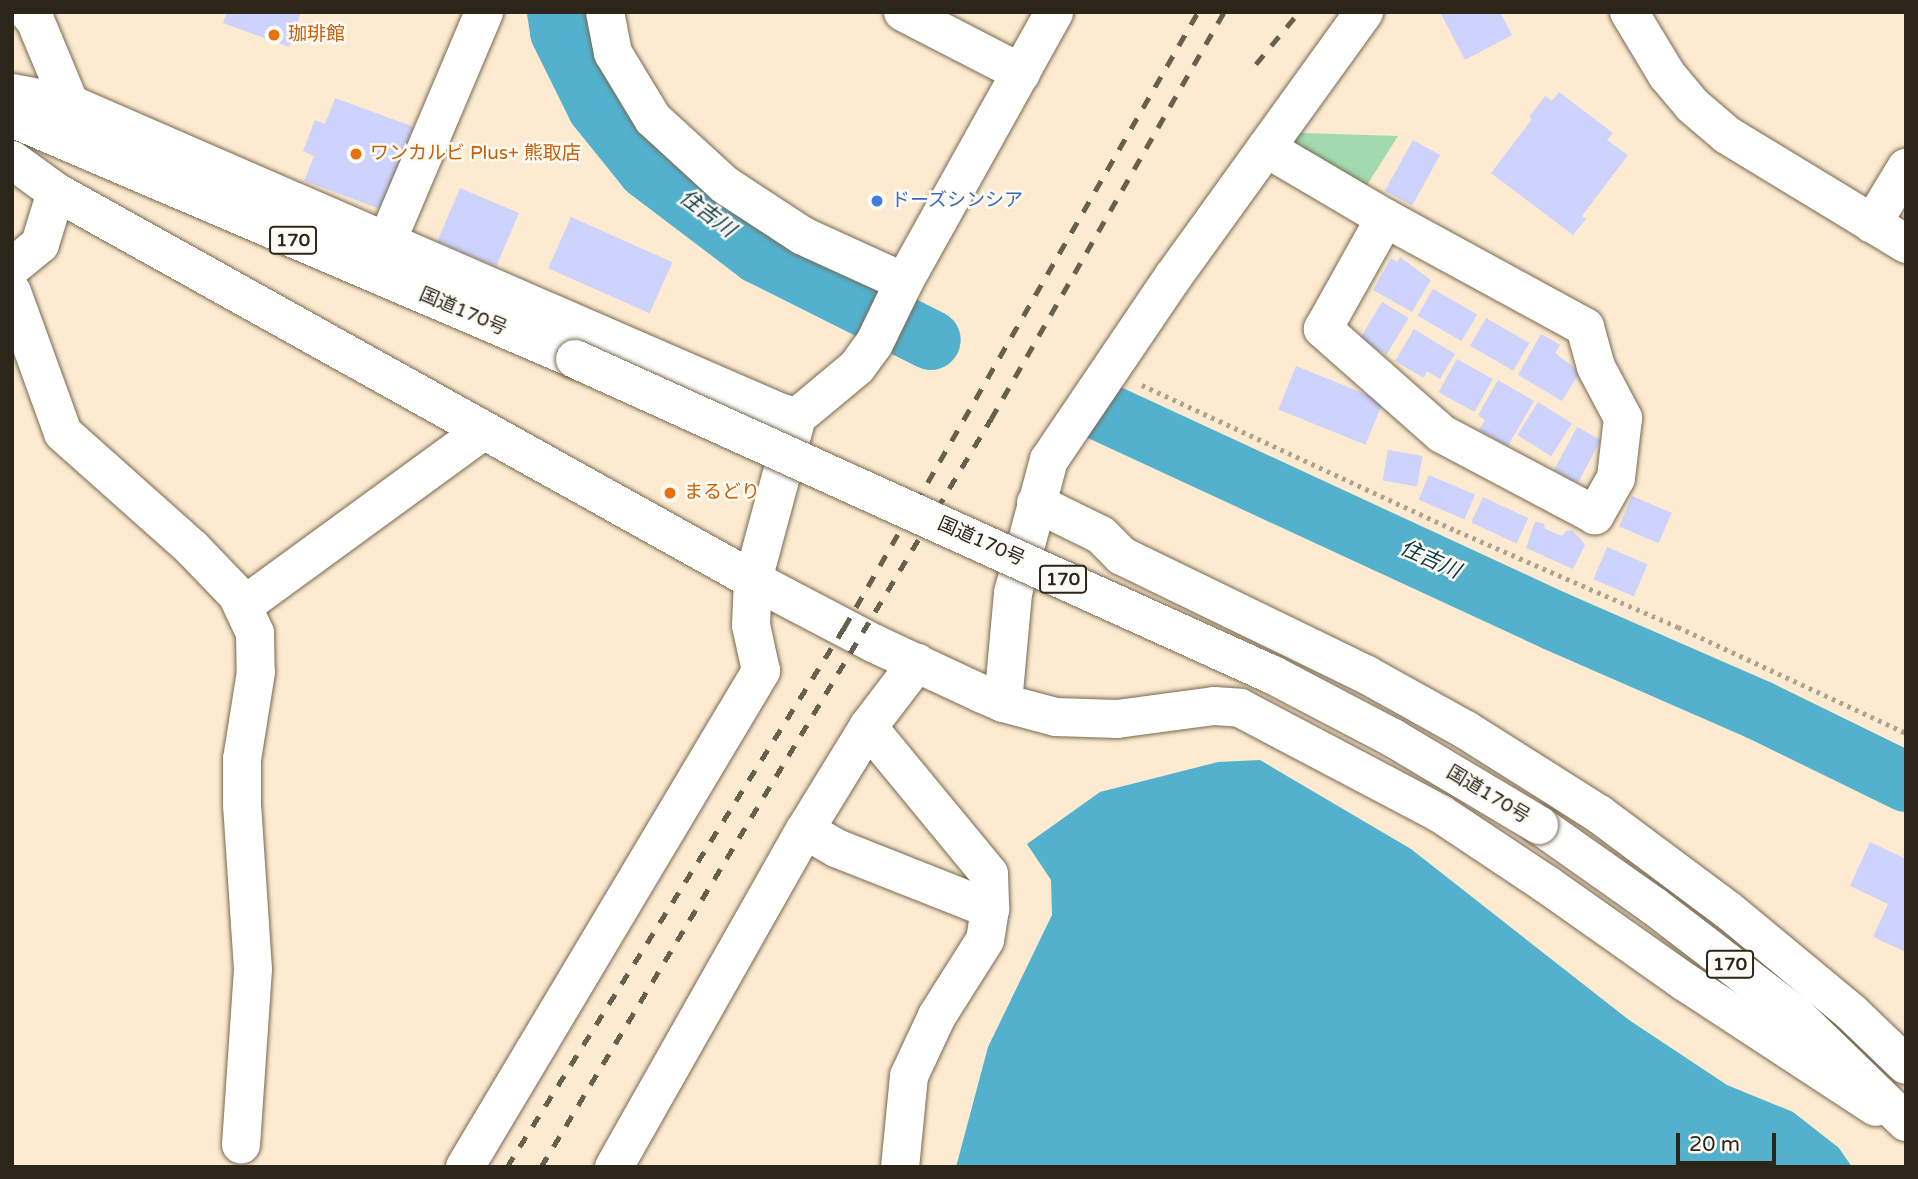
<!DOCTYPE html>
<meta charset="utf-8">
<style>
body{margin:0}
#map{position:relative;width:1918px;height:1179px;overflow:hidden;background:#fcebd0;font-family:"Varela Round","Noto Sans JP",sans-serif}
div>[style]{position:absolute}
.green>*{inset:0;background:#a2d9ae}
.water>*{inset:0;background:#53b1ce}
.river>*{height:60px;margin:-30px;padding:0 30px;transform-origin:30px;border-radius:30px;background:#53b1ce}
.building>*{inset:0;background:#ced3fd;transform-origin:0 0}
.path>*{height:4.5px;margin-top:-2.25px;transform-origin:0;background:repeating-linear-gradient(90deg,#b0a38e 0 3.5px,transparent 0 8.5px)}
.roads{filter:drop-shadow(0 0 2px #776850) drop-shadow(0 0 2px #776850)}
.minor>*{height:38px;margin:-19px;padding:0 19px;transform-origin:19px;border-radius:19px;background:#fff}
.highway>*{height:38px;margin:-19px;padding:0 19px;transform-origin:19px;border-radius:19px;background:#fff}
.rail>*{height:5px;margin-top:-2.5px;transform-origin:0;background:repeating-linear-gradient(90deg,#685f4f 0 12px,transparent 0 24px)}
.bridges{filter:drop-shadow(0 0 2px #776850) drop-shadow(0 0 2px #776850)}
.highway-bridge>*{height:38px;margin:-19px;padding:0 19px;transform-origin:19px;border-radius:19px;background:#fff}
.dots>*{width:19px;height:19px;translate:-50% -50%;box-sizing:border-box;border:4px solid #fefbf5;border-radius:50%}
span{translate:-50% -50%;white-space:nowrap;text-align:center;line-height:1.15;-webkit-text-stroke:5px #fefbf5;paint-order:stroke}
.shield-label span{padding:2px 5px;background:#fefbf5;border:2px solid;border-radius:5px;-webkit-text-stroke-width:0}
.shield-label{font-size:18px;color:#2b251a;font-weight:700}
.food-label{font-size:19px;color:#c56008}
.left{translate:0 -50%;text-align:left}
.shop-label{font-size:19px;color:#366cbe}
.street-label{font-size:19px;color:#2b251a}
.water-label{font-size:21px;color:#0c3844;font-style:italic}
.frame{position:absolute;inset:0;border:14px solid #2b251a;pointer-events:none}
.scale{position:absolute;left:1676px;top:1133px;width:100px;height:32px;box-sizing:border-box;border:4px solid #2b251a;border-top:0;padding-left:9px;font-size:21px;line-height:24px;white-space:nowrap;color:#2b251a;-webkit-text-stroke:5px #fefbf5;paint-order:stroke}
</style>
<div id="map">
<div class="green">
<i style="clip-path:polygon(1289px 127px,1303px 133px,1398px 136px,1365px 188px,1294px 147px)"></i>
</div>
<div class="water">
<i style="clip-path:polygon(1260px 760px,1411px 849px,1629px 1020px,1727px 1085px,1793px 1112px,1839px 1148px,1852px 1167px,956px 1167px,988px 1047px,1052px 915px,1051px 880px,1027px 844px,1100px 792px,1218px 762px)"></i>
</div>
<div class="river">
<i style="left:557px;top:12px;width:20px;rotate:81deg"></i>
<i style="left:560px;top:32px;width:84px;rotate:63.7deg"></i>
<i style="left:597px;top:107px;width:80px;rotate:51.1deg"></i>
<i style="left:647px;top:169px;width:141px;rotate:37.2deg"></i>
<i style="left:759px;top:254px;width:192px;rotate:26.6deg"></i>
<i style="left:1101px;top:411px;width:500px;rotate:24.82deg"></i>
<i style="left:1555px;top:621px;width:223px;rotate:23.6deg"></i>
<i style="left:1759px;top:710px;width:164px;rotate:26.1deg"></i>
</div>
<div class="building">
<i style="clip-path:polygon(227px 12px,301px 12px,289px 47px,223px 23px)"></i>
<i style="clip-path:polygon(1440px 12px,1500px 12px,1512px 35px,1465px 60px)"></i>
<i style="clip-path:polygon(1559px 92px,1613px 133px,1607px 140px,1628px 155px,1582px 216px,1586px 219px,1573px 235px,1491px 173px,1532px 119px,1529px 117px,1545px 96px,1552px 101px)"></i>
<i style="clip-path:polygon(335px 98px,414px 127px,383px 210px,304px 181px,314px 156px,303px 151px,315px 120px,325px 124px)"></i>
<i style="left:1413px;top:140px;width:31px;height:58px;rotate:29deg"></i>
<i style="left:460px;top:188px;width:64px;height:58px;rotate:23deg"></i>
<i style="left:571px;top:217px;width:111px;height:56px;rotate:24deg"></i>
<i style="clip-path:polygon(1400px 257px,1431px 280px,1412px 312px,1373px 290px,1391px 258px,1397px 262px)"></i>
<i style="left:1433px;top:289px;width:51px;height:31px;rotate:30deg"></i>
<i style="left:1382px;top:302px;width:31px;height:43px;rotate:31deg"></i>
<i style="left:1486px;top:318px;width:50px;height:32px;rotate:30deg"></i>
<i style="clip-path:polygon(1414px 329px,1455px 354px,1440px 379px,1427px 371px,1424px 378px,1395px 361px)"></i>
<i style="clip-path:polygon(1541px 334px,1560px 345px,1555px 353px,1580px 372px,1562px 401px,1518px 375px)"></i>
<i style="left:1457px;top:359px;width:41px;height:38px;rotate:29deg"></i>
<i style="left:1296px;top:366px;width:94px;height:47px;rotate:22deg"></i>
<i style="clip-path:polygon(1498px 380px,1534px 401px,1508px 446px,1479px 430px,1485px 420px,1478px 415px)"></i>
<i style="left:1538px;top:402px;width:40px;height:39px;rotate:32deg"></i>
<i style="left:1577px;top:427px;width:27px;height:49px;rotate:28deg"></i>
<i style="left:1388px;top:450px;width:35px;height:31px;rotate:10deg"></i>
<i style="left:1429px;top:475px;width:50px;height:27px;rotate:23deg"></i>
<i style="left:1632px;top:496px;width:43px;height:33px;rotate:23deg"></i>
<i style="left:1483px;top:497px;width:50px;height:28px;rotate:25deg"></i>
<i style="clip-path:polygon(1535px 521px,1544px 524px,1545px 529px,1562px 536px,1566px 531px,1572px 530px,1579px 537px,1585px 545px,1573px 569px,1526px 548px)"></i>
<i style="left:1607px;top:547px;width:44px;height:35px;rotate:23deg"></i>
<i style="clip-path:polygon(1870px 842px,1906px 859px,1906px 952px,1873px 937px,1888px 904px,1850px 886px)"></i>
</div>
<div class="path">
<i style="left:1142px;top:385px;width:347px;rotate:24.9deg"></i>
<i style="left:1457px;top:531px;width:241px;rotate:23.5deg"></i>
<i style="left:1678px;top:627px;width:251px;rotate:24.9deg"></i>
</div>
<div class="roads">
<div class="minor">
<i style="left:28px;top:12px;width:11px;rotate:49deg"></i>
<i style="left:35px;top:20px;width:91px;rotate:67.4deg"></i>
<i style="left:605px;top:12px;width:42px;rotate:79deg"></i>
<i style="left:613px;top:53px;width:77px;rotate:58.8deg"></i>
<i style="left:653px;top:119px;width:98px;rotate:42.5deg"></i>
<i style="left:725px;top:185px;width:93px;rotate:33.2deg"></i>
<i style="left:803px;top:236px;width:111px;rotate:24.5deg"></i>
<i style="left:903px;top:12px;width:133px;rotate:27.3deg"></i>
<i style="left:1629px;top:12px;width:74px;rotate:58.9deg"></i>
<i style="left:1667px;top:75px;width:39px;rotate:50deg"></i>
<i style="left:1692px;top:105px;width:46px;rotate:40.6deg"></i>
<i style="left:1727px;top:135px;width:210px;rotate:31.3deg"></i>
<i style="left:12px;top:93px;width:59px;rotate:10.7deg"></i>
<i style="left:70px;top:104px;width:773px;rotate:23.48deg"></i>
<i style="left:779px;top:412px;width:19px;rotate:16deg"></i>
<i style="left:1266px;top:148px;width:138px;rotate:30.5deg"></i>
<i style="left:1385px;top:218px;width:228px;rotate:28.6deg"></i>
<i style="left:1585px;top:327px;width:41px;rotate:74.6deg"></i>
<i style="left:1596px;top:367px;width:58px;rotate:62.1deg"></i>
<i style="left:1623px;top:418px;width:60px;rotate:96.7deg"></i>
<i style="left:1616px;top:478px;width:43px;rotate:119.6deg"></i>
<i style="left:1595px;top:515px;width:173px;rotate:-152.1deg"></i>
<i style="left:1442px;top:434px;width:159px;rotate:-138.6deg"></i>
<i style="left:1323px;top:329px;width:127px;rotate:-60.8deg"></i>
<i style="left:12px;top:160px;width:54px;rotate:36deg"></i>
<i style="left:56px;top:192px;width:798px;rotate:29.1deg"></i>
<i style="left:753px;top:580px;width:136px;rotate:27.7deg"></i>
<i style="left:873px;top:643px;width:118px;rotate:25deg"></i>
<i style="left:980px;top:693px;width:25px;rotate:23deg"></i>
<i style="left:1003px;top:703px;width:55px;rotate:14.8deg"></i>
<i style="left:1056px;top:717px;width:61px;rotate:1.9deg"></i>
<i style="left:1117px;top:719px;width:98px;rotate:-7.6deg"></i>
<i style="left:1214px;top:706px;width:26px;rotate:4deg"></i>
<i style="left:1240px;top:708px;width:227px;rotate:27.8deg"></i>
<i style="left:1441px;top:814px;width:126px;rotate:33.7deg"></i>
<i style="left:1546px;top:884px;width:170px;rotate:35.2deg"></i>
<i style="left:1685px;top:982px;width:228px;rotate:33.2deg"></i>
<i style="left:1872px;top:224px;width:66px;rotate:-58.7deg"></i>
<i style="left:387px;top:241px;width:249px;rotate:-67deg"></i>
<i style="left:12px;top:267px;width:36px;rotate:-39deg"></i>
<i style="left:40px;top:244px;width:54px;rotate:-72.9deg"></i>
<i style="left:12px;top:292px;width:150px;rotate:70.1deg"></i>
<i style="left:63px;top:433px;width:173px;rotate:41.7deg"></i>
<i style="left:192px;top:548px;width:65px;rotate:46.2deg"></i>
<i style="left:237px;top:595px;width:42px;rotate:64.7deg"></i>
<i style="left:255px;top:633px;width:39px;rotate:89deg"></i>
<i style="left:256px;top:672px;width:88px;rotate:99.1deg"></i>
<i style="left:242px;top:759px;width:45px;rotate:90deg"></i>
<i style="left:242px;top:804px;width:165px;rotate:86.2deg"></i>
<i style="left:253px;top:969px;width:176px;rotate:93.9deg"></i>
<i style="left:1036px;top:503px;width:72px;rotate:26.2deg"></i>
<i style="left:1101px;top:535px;width:30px;rotate:45deg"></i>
<i style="left:1122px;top:556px;width:272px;rotate:25.9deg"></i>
<i style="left:1367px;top:675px;width:113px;rotate:29.1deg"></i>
<i style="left:1466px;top:730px;width:157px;rotate:32.3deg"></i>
<i style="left:1599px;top:814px;width:161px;rotate:36.7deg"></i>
<i style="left:1728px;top:910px;width:160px;rotate:39.7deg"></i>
<i style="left:1851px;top:1012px;width:76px;rotate:43.9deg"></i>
<i style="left:243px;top:606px;width:297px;rotate:-36.1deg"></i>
<i style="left:1003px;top:703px;width:110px;rotate:-84.8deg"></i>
<i style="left:1013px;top:593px;width:138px;rotate:-74.9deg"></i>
<i style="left:1049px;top:460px;width:221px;rotate:-55.9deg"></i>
<i style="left:1173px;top:277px;width:327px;rotate:-54.2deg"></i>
<i style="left:868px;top:727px;width:190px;rotate:50.5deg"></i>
<i style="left:989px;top:874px;width:35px;rotate:88deg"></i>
<i style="left:990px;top:909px;width:31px;rotate:99deg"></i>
<i style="left:985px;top:940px;width:90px;rotate:122.3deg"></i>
<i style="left:937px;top:1016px;width:66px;rotate:115deg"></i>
<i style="left:909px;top:1076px;width:91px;rotate:95.6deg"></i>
<i style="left:805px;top:830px;width:36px;rotate:30deg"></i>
<i style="left:836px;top:848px;width:166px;rotate:21.6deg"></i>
<i style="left:465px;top:1167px;width:578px;rotate:-59.17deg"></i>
<i style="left:761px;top:671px;width:47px;rotate:-102.3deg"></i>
<i style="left:751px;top:625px;width:45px;rotate:-87.5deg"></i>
<i style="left:753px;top:580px;width:169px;rotate:-74.9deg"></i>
<i style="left:797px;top:417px;width:78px;rotate:-39.8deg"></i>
<i style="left:857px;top:367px;width:29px;rotate:-54deg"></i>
<i style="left:874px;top:344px;width:69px;rotate:-64.2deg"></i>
<i style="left:904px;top:282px;width:309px;rotate:-60.9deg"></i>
<i style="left:614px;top:1167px;width:387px;rotate:-60.5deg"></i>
<i style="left:805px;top:830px;width:121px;rotate:-58.5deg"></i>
<i style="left:868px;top:727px;width:81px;rotate:-52.6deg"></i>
</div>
<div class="highway">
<i style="left:12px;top:118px;width:612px;rotate:23.17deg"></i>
<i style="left:1539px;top:825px;width:141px;rotate:35.2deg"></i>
<i style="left:1654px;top:906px;width:178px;rotate:37.5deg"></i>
<i style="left:1795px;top:1014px;width:155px;rotate:44.2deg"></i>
</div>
</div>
<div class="rail">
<i style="left:1256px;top:64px;width:67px;rotate:-50.4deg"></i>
<i style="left:507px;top:1167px;width:636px;rotate:-57.99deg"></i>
<i style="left:844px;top:628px;width:710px;rotate:-60.12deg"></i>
<i style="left:541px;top:1167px;width:873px;rotate:-58.97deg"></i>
<i style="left:991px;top:419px;width:469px;rotate:-60.2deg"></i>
</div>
<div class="bridges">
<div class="highway-bridge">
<i style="left:575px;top:359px;width:766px;rotate:24.36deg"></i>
<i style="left:1273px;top:675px;width:136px;rotate:27.7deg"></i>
<i style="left:1393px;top:738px;width:170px;rotate:30.8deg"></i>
</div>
</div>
<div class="dots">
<i style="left:274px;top:35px;background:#e8710a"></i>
<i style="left:356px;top:154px;background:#e8710a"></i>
<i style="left:877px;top:201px;background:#3f7fe0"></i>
<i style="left:670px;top:493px;background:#e8710a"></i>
</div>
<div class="shield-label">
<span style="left:293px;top:240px">170</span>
<span style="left:1063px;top:579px">170</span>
<span style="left:1730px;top:964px">170</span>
</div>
<div class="food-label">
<span class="left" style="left:288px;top:35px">珈琲館</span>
<span class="left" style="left:370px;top:154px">ワンカルビ Plus+ 熊取店</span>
<span class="left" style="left:684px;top:493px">まるどり</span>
</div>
<div class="shop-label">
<span class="left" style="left:891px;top:201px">ドーズシンシア</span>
</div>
<div class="street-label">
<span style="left:463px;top:312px;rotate:23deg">国道170号</span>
<span style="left:981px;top:542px;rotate:24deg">国道170号</span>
<span style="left:1488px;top:795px;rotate:31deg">国道170号</span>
</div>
<div class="water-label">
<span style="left:707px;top:214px;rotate:37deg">住吉川</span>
<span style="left:1430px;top:560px;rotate:24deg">住吉川</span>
</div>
<div class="frame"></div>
<div class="scale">20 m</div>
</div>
